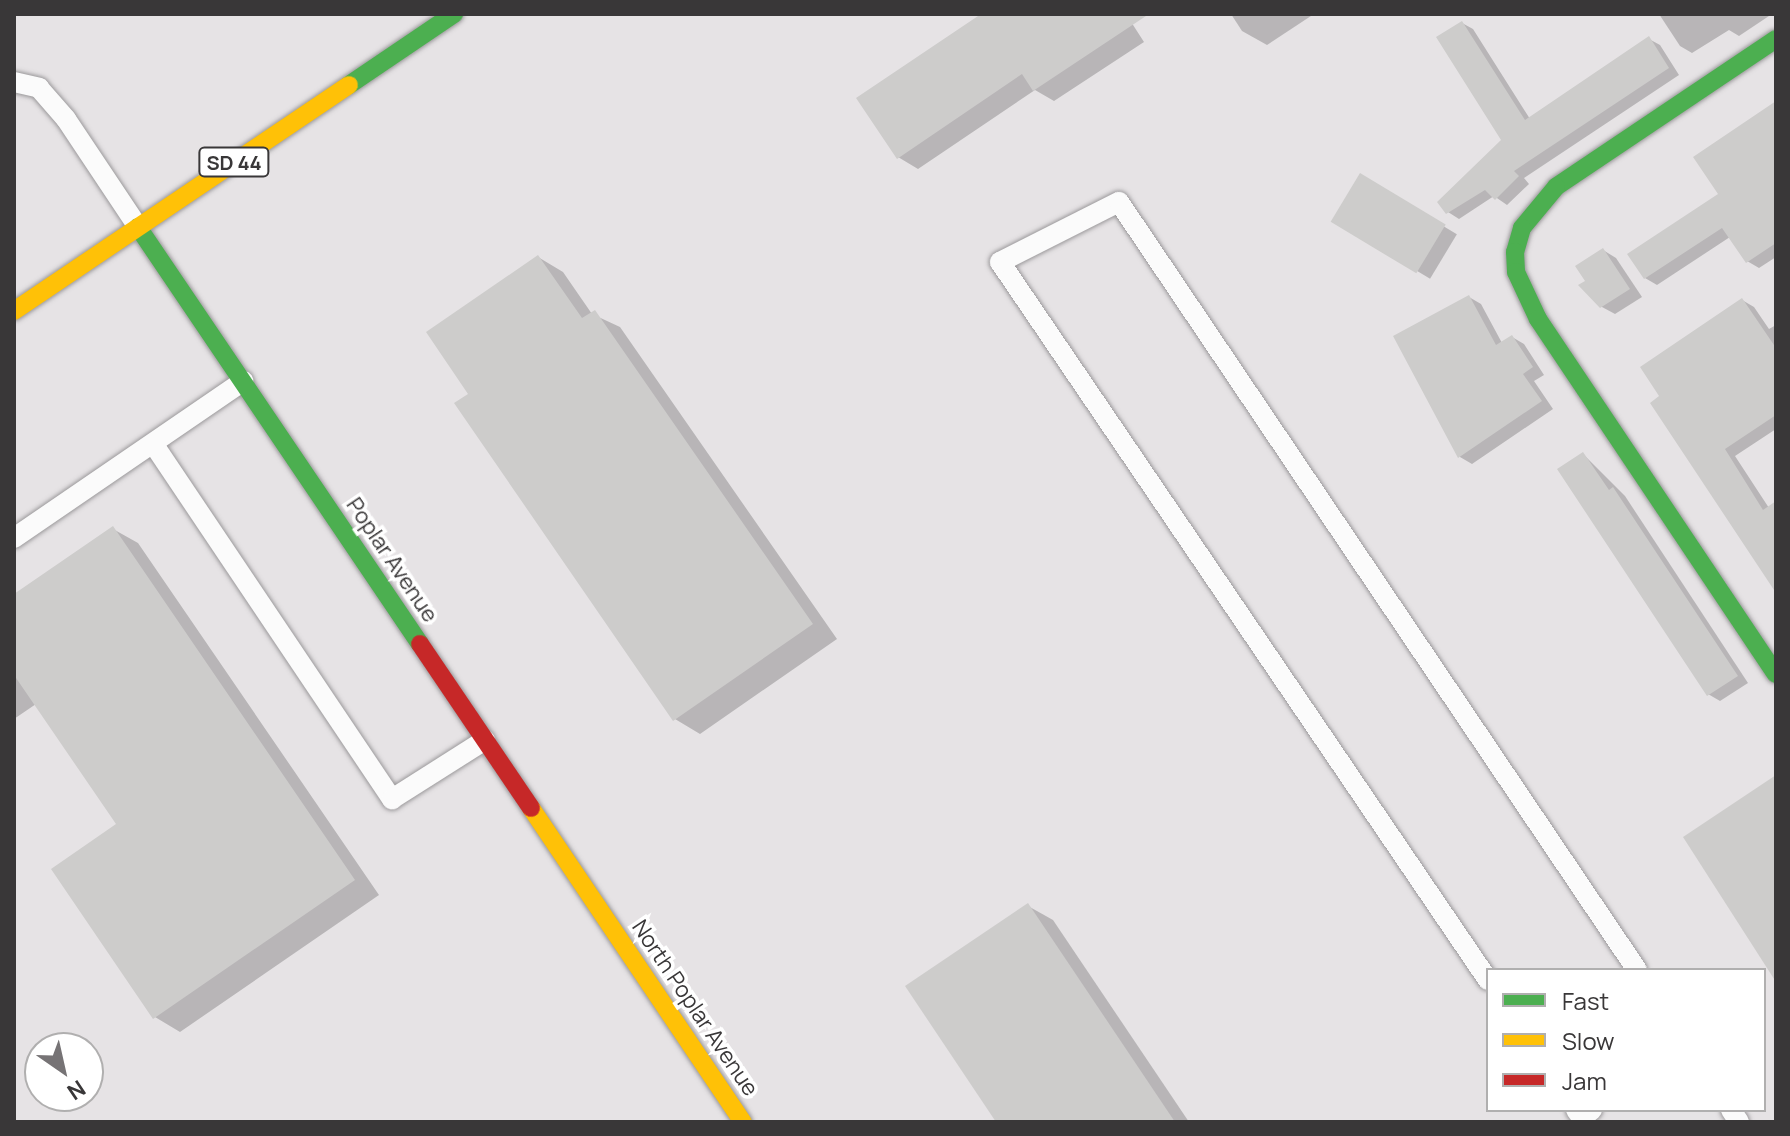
<!DOCTYPE html>
<style>
body{margin:0}
#map{position:relative;width:1790px;height:1136px;overflow:hidden;background:#e6e3e5;font-family:Manrope,sans-serif}
div>[style]{position:absolute}
.shadow>*{inset:0;background:#0003;transform-origin:0 0}
.building>*{inset:0;background:#cdcccb;transform-origin:0 0}
.roads{filter:drop-shadow(0 0 2px #9b999b) drop-shadow(0 0 2px #9b999b)}
.lane>*{height:20px;margin:-10px;padding:0 10px;transform-origin:10px;border-radius:10px;background:#fbfbfb}
.fast>*{height:18px;margin:-9px;padding:0 9px;transform-origin:9px;border-radius:9px;background:#4caf50}
.slow>*{height:18px;margin:-9px;padding:0 9px;transform-origin:9px;border-radius:9px;background:#ffc107}
.jam>*{height:18px;margin:-9px;padding:0 9px;transform-origin:9px;border-radius:9px;background:#c62828}
span{translate:-50% -50%;white-space:nowrap;text-align:center;line-height:1.15;-webkit-text-stroke:7px #fff;paint-order:stroke}
.shield-label span{padding:2px 6px;background:#fff;border:2px solid;border-radius:6px;-webkit-text-stroke-width:0}
.shield-label{font-size:20px;color:#393738;font-weight:700}
.street-label{font-size:22px;color:#393738}
.frame{position:absolute;inset:0;border:16px solid #393738;pointer-events:none}
.legend{position:absolute;left:1486px;top:968px;width:280px;height:144px;box-sizing:border-box;background:#fff;border:2px solid #b0afaf;margin:0;padding:10px 14px;list-style:none;font-size:24px;color:#393738}
.legend li{display:flex;align-items:center;gap:16px;height:40px}
.legend b{width:40px;border:2px solid #b0afaf}
.north{position:absolute;left:24px;top:1032px;width:80px;height:80px;box-sizing:border-box;background:#fff;border:2px solid #b0afaf;border-radius:50%;rotate:146deg;font-size:22px;font-weight:700;line-height:32px;text-align:center;color:#393738}
.north::after{content:'';display:block;margin:auto;width:28px;height:36px;background:#767375;clip-path:polygon(50% 0,100% 100%,50% 72%,0 100%)}
</style>
<div id="map">
<div class="shadow">
<i style="clip-path:polygon(985px 14px,1126px 14px,1144px 42px,1054px 101px,1035px 90px,918px 169px,898px 157px)"></i>
<i style="clip-path:polygon(1231px 14px,1314px 14px,1267px 45px,1242px 31px)"></i>
<i style="clip-path:polygon(1659px 14px,1772px 14px,1739px 36px,1729px 30px,1692px 53px,1680px 46px)"></i>
<i style="clip-path:polygon(1462px 23px,1473px 29px,1530px 119px,1649px 39px,1660px 45px,1679px 75px,1524px 178px,1529px 184px,1507px 205px,1494px 196px,1459px 219px,1448px 212px,1504px 140px)"></i>
<i style="clip-path:polygon(1776px 116px,1776px 257px,1759px 268px,1747px 261px,1730px 237px,1657px 285px,1645px 278px,1721px 194px)"></i>
<i style="left:1360px;top:176px;width:113px;height:52px;rotate:31deg"></i>
<i style="clip-path:polygon(1603px 250px,1616px 258px,1642px 297px,1615px 314px,1602px 307px,1588px 281px)"></i>
<i style="clip-path:polygon(538px 257px,563px 272px,592px 314px,620px 327px,837px 639px,700px 734px,675px 719px,471px 394px)"></i>
<i style="clip-path:polygon(1469px 297px,1481px 304px,1502px 343px,1512px 337px,1524px 344px,1544px 375px,1534px 381px,1553px 409px,1472px 464px,1460px 457px)"></i>
<i style="clip-path:polygon(1742px 300px,1754px 307px,1769px 329px,1776px 325px,1776px 429px,1735px 456px,1769px 508px,1776px 504px,1776px 584px,1662px 397px)"></i>
<i style="clip-path:polygon(1583px 454px,1625px 496px,1748px 683px,1720px 701px,1708px 694px)"></i>
<i style="clip-path:polygon(113px 529px,138px 543px,379px 895px,180px 1032px,155px 1017px,119px 824px,36px 704px,14px 719px,14px 596px)"></i>
<i style="clip-path:polygon(1028px 906px,1053px 920px,1189px 1122px,999px 1122px)"></i>
</div>
<div class="building">
<i style="clip-path:polygon(981px 14px,1149px 14px,1033px 91px,1022px 74px,897px 159px,856px 98px)"></i>
<i style="clip-path:polygon(1462px 21px,1525px 120px,1649px 36px,1669px 68px,1514px 171px,1519px 176px,1495px 200px,1485px 190px,1446px 214px,1437px 202px,1501px 140px,1436px 37px)"></i>
<i style="clip-path:polygon(1776px 101px,1776px 243px,1746px 263px,1722px 228px,1644px 279px,1627px 254px,1718px 194px,1693px 157px)"></i>
<i style="left:1360px;top:173px;width:100px;height:57px;rotate:31deg"></i>
<i style="clip-path:polygon(1603px 248px,1630px 289px,1600px 308px,1578px 285px,1585px 281px,1575px 266px)"></i>
<i style="clip-path:polygon(538px 255px,582px 318px,595px 310px,813px 624px,673px 721px,454px 403px,468px 394px,426px 332px)"></i>
<i style="clip-path:polygon(1469px 295px,1496px 345px,1512px 335px,1533px 367px,1523px 374px,1542px 401px,1458px 458px,1393px 336px)"></i>
<i style="clip-path:polygon(1742px 298px,1776px 348px,1776px 415px,1725px 449px,1763px 510px,1776px 501px,1776px 593px,1650px 403px,1659px 396px,1640px 367px)"></i>
<i style="clip-path:polygon(1583px 452px,1609px 490px,1613px 487px,1738px 676px,1707px 696px,1557px 469px)"></i>
<i style="clip-path:polygon(113px 526px,355px 880px,153px 1019px,51px 869px,116px 824px,14px 675px,14px 594px)"></i>
<i style="clip-path:polygon(1776px 775px,1776px 982px,1683px 837px)"></i>
<i style="clip-path:polygon(1028px 903px,1175px 1122px,996px 1122px,905px 986px)"></i>
</div>
<div class="roads">
<div class="lane">
<i style="left:14px;top:82px;width:26px;rotate:13deg"></i>
<i style="left:39px;top:88px;width:41px;rotate:48.9deg"></i>
<i style="left:66px;top:119px;width:130px;rotate:56.3deg"></i>
<i style="left:154px;top:445px;width:427px;rotate:56.1deg"></i>
<i style="left:392px;top:799px;width:110px;rotate:-32.4deg"></i>
<i style="left:14px;top:538px;width:278px;rotate:-34.4deg"></i>
<i style="left:1488px;top:980px;width:868px;rotate:-124.2deg"></i>
<i style="left:1000px;top:262px;width:133px;rotate:-26.8deg"></i>
<i style="left:1119px;top:202px;width:926px;rotate:56deg"></i>
<i style="left:1576px;top:1110px;width:10px;rotate:53deg"></i>
<i style="left:1582px;top:1118px;width:13px;rotate:-39deg"></i>
<i style="left:1731px;top:1110px;width:14px;rotate:56deg"></i>
</div>
<div class="fast">
<i style="left:1776px;top:39px;width:265px;rotate:146.1deg"></i>
<i style="left:1556px;top:187px;width:53px;rotate:129.7deg"></i>
<i style="left:1522px;top:228px;width:25px;rotate:106deg"></i>
<i style="left:1515px;top:252px;width:20px;rotate:87deg"></i>
<i style="left:1516px;top:272px;width:52px;rotate:64.9deg"></i>
<i style="left:1538px;top:319px;width:427px;rotate:56.2deg"></i>
<i style="left:349px;top:85px;width:127px;rotate:-34.1deg"></i>
<i style="left:138px;top:227px;width:503px;rotate:55.93deg"></i>
</div>
<div class="slow">
<i style="left:14px;top:311px;width:404px;rotate:-34deg"></i>
<i style="left:531px;top:808px;width:379px;rotate:56deg"></i>
</div>
<div class="jam">
<i style="left:420px;top:644px;width:198px;rotate:55.9deg"></i>
</div>
</div>
<div class="shield-label">
<span style="left:234px;top:162px">SD 44</span>
</div>
<div class="street-label">
<span style="left:392px;top:560px;rotate:56deg">Poplar Avenue</span>
<span style="left:695px;top:1008px;rotate:56deg">North Poplar Avenue</span>
</div>
<div class="frame"></div>
<ul class="legend">
<li><b style="height:10px;background:#4caf50"></b>Fast</li>
<li><b style="height:10px;background:#ffc107"></b>Slow</li>
<li><b style="height:10px;background:#c62828"></b>Jam</li>
</ul>
<div class="north">N</div>
</div>
